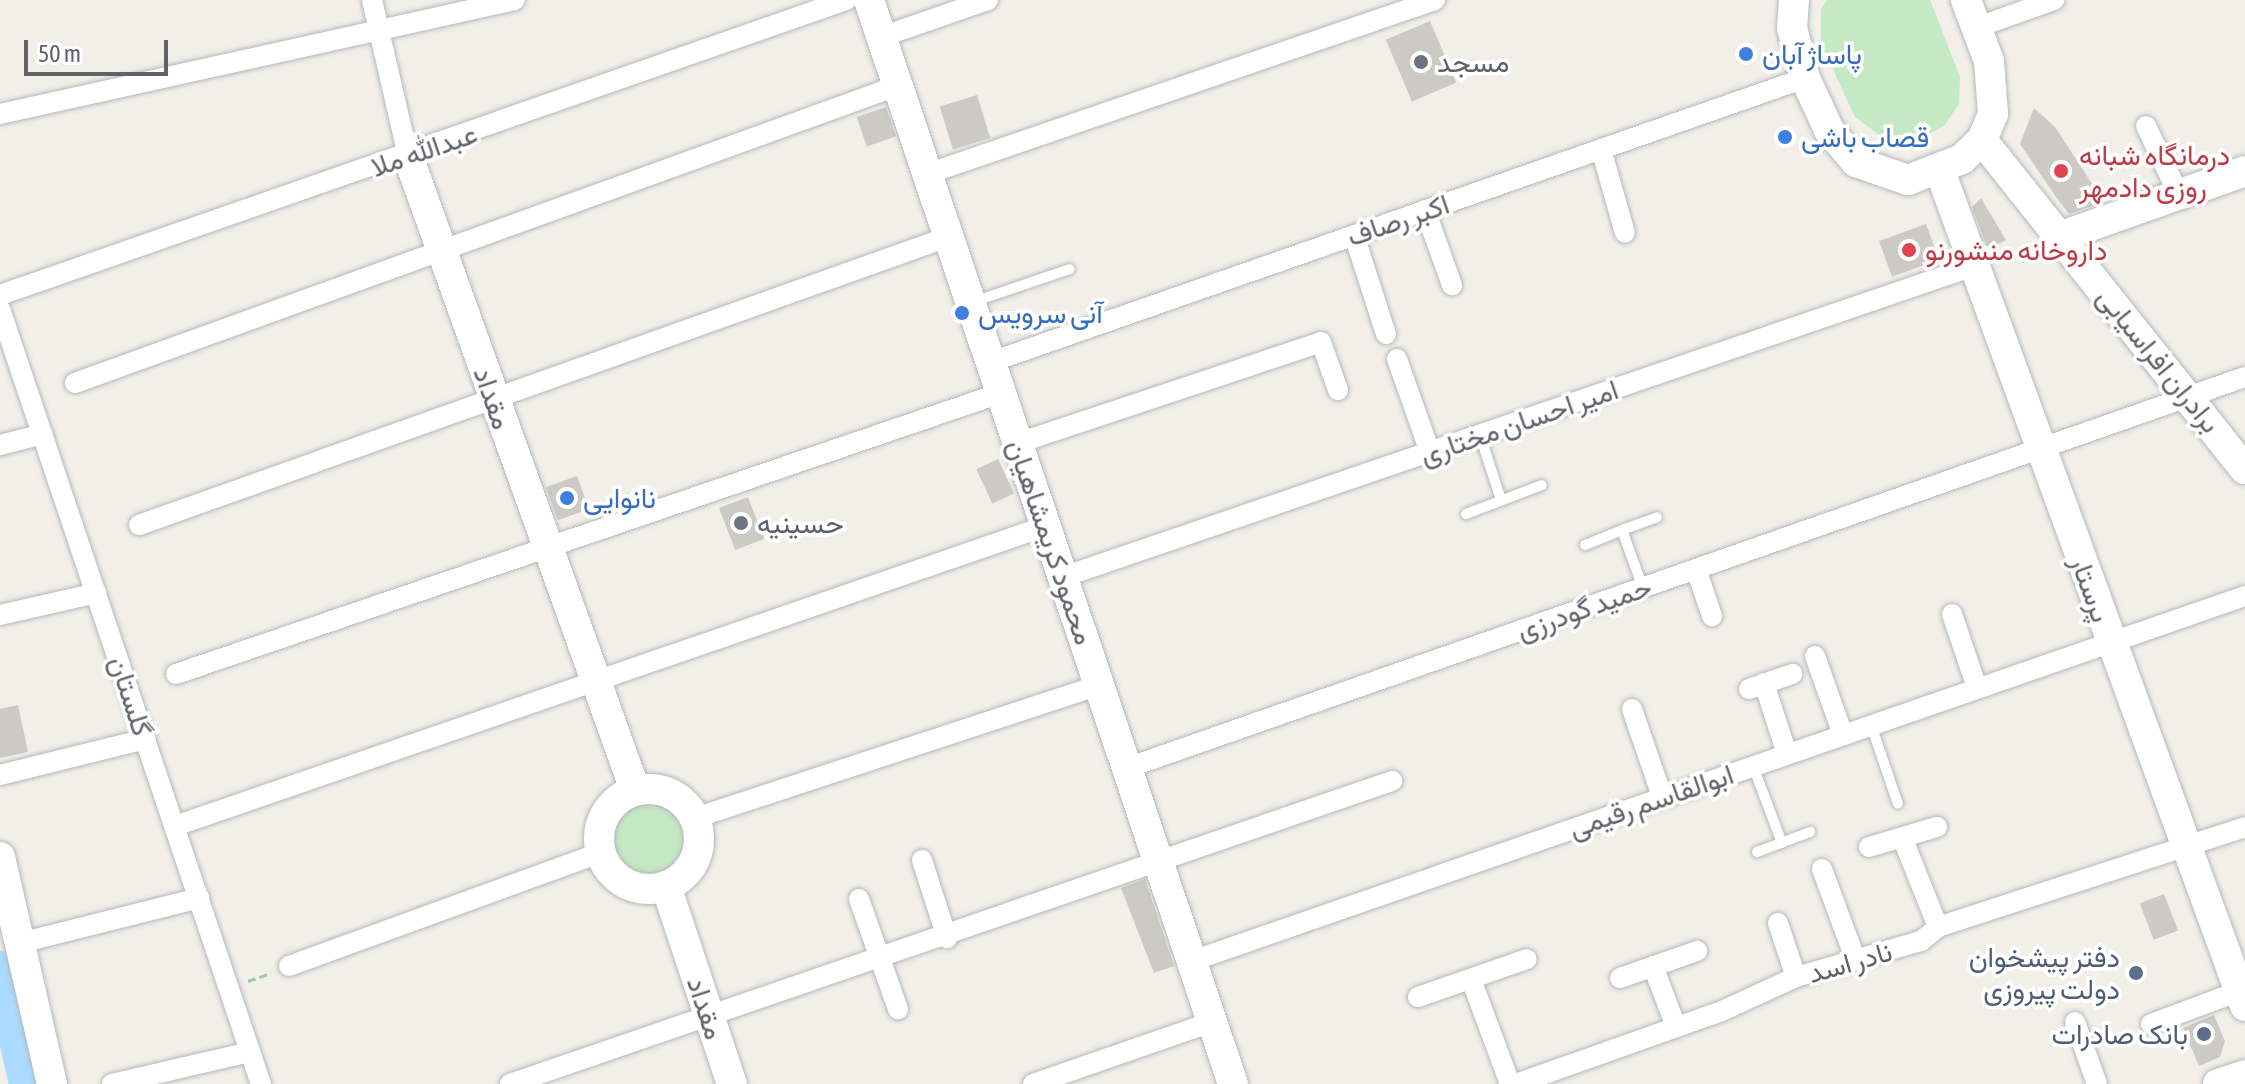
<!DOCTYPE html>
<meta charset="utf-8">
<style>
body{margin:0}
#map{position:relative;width:2245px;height:1084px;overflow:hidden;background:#f1efe8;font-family:"Asap Condensed",Vazirmatn,sans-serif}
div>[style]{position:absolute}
.green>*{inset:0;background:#c5e8c5}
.round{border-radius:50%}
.river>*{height:34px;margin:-17px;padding:0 17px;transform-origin:17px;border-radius:17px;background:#aadaff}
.building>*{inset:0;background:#cccac5;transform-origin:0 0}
.path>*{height:3px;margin-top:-1.5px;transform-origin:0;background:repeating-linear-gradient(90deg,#9cc7a9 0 8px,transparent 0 12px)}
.roads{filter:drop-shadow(0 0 2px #b5b8bc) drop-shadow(0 0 2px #b5b8bc)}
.lane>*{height:10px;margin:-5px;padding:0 5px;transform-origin:5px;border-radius:5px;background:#fff}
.street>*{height:20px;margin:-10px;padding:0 10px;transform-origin:10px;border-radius:10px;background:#fff}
.secondary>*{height:30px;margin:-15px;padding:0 15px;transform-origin:15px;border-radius:15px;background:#fff}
.secondary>.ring{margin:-15px;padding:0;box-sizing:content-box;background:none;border:30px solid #fff;border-radius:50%}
.dots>*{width:22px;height:22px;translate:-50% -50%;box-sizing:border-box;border:4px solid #fff;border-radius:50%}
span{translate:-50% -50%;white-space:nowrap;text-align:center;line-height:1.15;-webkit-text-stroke:7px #fff;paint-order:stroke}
.shop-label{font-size:28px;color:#366cbe}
.left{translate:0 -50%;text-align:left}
.worship-label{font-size:28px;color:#5b616d}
.street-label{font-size:28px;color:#5f6368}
.health-label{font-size:28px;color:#be3a42}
.service-label{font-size:28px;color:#4e5e75}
.right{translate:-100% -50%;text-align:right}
.scale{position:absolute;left:24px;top:40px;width:144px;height:36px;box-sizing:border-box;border:4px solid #5f6368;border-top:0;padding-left:10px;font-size:24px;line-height:28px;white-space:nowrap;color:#5f6368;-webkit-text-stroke:6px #fff;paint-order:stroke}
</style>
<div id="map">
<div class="green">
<i style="clip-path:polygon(1827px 0,1930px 0,1960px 77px,1959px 104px,1944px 126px,1915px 141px,1882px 137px,1855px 117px,1821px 44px,1821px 10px)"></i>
<i class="round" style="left:606px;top:796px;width:86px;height:86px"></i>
</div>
<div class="river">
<i style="left:0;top:968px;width:119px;rotate:77.4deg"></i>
</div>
<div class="building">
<i style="left:1430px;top:21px;width:67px;height:48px;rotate:67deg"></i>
<i style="left:977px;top:95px;width:45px;height:39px;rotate:73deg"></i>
<i style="left:886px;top:107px;width:31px;height:31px;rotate:71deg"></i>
<i style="clip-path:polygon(2034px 108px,2055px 127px,2104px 202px,2069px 214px,2056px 197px,2020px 144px)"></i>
<i style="clip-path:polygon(1981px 198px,2006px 240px,1988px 249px,1972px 207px)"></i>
<i style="left:1926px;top:224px;width:38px;height:50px;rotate:70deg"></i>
<i style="left:998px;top:459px;width:38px;height:24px;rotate:65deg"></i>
<i style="left:577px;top:476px;width:35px;height:33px;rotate:70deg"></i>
<i style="left:748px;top:497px;width:45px;height:31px;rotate:69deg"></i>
<i style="clip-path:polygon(18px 705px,28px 752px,0 758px,0 709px)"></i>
<i style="clip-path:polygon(1145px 879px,1174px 966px,1154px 973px,1121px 888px)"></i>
<i style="left:2164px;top:894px;width:39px;height:26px;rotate:69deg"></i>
<i style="clip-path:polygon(2214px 1015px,2225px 1041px,2220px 1057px,2199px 1066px,2183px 1028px)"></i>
</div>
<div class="path">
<i style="left:248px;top:981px;width:24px;rotate:-19deg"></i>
</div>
<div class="roads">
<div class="lane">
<i style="left:973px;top:302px;width:102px;rotate:-18.8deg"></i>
<i style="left:1480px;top:435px;width:68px;rotate:72.1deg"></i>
<i style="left:1466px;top:514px;width:81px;rotate:-20.9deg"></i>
<i style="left:1622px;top:530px;width:37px;rotate:-20deg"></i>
<i style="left:1585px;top:545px;width:40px;rotate:-22deg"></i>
<i style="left:1622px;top:530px;width:62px;rotate:70.1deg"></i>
<i style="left:1871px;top:725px;width:83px;rotate:71.1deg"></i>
<i style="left:1753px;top:766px;width:82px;rotate:69.4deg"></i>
<i style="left:1757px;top:852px;width:57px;rotate:-20.7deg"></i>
</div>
<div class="street">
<i style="left:372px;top:0;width:160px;rotate:77deg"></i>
<i style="left:1978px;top:27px;width:81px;rotate:-19.6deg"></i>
<i style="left:881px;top:37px;width:113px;rotate:-19.1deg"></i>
<i style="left:0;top:114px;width:527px;rotate:-12.48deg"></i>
<i style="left:2146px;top:126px;width:76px;rotate:64.4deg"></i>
<i style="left:1601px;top:149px;width:87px;rotate:74.1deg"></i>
<i style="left:927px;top:174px;width:537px;rotate:-18.91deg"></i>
<i style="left:1425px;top:210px;width:80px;rotate:70.2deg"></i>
<i style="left:1354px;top:235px;width:104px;rotate:72.1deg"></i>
<i style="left:0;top:295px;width:896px;rotate:-19.22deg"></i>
<i style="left:0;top:309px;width:818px;rotate:71.39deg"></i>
<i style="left:1397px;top:359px;width:99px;rotate:70.5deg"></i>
<i style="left:991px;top:362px;width:862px;rotate:-19.23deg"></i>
<i style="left:75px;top:383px;width:874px;rotate:-19.87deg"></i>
<i style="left:1018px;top:443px;width:319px;rotate:-18.4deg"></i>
<i style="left:1321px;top:342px;width:51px;rotate:70.5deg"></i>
<i style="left:0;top:445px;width:44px;rotate:-14.3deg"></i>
<i style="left:139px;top:525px;width:859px;rotate:-19.6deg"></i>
<i style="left:1696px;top:569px;width:50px;rotate:71.2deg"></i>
<i style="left:1063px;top:577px;width:963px;rotate:-18.85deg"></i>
<i style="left:1952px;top:614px;width:78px;rotate:71.3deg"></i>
<i style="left:0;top:615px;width:99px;rotate:-12.8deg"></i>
<i style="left:1815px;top:656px;width:84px;rotate:70.5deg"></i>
<i style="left:176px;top:674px;width:872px;rotate:-18.81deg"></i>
<i style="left:1764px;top:683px;width:75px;rotate:72.1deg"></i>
<i style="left:1749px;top:689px;width:46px;rotate:-19.2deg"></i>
<i style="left:1632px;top:709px;width:92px;rotate:71deg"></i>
<i style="left:1127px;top:768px;width:1184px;rotate:-19.28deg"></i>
<i style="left:0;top:775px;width:150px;rotate:-13.9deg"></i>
<i style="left:695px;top:818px;width:425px;rotate:-18.2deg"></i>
<i style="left:175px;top:826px;width:921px;rotate:-19.01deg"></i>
<i style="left:1902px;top:837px;width:97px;rotate:68.2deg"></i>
<i style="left:1869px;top:847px;width:71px;rotate:-16.4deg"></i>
<i style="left:922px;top:860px;width:82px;rotate:72.2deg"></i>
<i style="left:1822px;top:869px;width:98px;rotate:69.7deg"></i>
<i style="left:859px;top:899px;width:117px;rotate:70.5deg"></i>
<i style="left:1778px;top:923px;width:57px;rotate:71.6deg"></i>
<i style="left:20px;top:943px;width:185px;rotate:-14.1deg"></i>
<i style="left:1192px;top:961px;width:1114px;rotate:-19.12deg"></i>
<i style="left:289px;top:966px;width:331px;rotate:-20deg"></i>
<i style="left:1653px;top:966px;width:65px;rotate:69.3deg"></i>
<i style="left:1620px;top:978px;width:82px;rotate:-19.3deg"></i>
<i style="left:1471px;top:979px;width:112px;rotate:69.6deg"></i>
<i style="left:1418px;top:997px;width:115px;rotate:-19.2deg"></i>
<i style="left:2075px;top:1022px;width:66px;rotate:70.5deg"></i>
<i style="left:2151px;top:1024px;width:92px;rotate:-20.4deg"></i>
<i style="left:112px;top:1084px;width:142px;rotate:-13.1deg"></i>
<i style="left:510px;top:1084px;width:933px;rotate:-18.96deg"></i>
<i style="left:1033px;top:1084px;width:189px;rotate:-19.1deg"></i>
<i style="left:1516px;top:1084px;width:219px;rotate:-19.5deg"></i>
<i style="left:1722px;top:1011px;width:81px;rotate:-24.7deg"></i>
<i style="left:1796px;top:977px;width:130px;rotate:-16.1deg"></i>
<i style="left:1921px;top:941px;width:22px;rotate:-39deg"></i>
<i style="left:1938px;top:927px;width:323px;rotate:-18deg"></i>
</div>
<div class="secondary">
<i style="left:869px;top:0;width:1143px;rotate:71.44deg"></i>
<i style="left:1794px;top:0;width:28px;rotate:94deg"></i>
<i style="left:1792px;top:28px;width:52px;rotate:75.4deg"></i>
<i style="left:1805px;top:78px;width:57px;rotate:65.2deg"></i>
<i style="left:1829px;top:130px;width:42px;rotate:49.8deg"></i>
<i style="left:1856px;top:162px;width:55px;rotate:19.1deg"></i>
<i style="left:1908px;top:180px;width:58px;rotate:-21.3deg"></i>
<i style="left:1962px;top:159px;width:28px;rotate:-44deg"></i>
<i style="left:1982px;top:140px;width:28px;rotate:-67deg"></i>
<i style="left:1993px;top:114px;width:53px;rotate:-94.3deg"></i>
<i style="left:1989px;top:61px;width:65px;rotate:-110.7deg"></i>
<i style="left:1982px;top:140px;width:421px;rotate:51.4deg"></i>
<i style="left:408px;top:156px;width:673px;rotate:70.3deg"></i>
<i style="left:1940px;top:171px;width:889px;rotate:69.93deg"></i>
<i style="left:2059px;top:237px;width:197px;rotate:-19.5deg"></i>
<i class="ring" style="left:599px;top:789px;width:70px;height:70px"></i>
<i style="left:0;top:857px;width:233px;rotate:77.1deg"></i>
<i style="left:666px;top:886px;width:209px;rotate:71.6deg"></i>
<i style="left:2218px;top:1084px;width:28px;rotate:-18deg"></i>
</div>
</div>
<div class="dots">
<i style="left:1746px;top:54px;background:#3f7fe0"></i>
<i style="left:1421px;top:62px;background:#6b7280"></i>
<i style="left:1785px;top:137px;background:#3f7fe0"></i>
<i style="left:2061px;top:171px;background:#e0444e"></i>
<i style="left:1909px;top:250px;background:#e0444e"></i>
<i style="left:962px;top:313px;background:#3f7fe0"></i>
<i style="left:567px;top:498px;background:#3f7fe0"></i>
<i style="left:741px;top:523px;background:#6b7280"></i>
<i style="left:2136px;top:973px;background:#5c6f8a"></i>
<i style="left:2204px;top:1034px;background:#5c6f8a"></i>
</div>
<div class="shop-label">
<span class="left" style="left:1762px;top:54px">پاساژ آبان</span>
<span class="left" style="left:1801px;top:137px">قصاب باشی</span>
<span class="left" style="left:978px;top:313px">آنی سرویس</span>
<span class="left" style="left:583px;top:498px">نانوایی</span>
</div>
<div class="worship-label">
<span class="left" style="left:1437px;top:62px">مسجد</span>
<span class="left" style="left:757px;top:523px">حسینیه</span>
</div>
<div class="street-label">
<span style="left:424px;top:150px;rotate:-19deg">عبدالله ملا</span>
<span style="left:1398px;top:220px;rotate:-19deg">اکبر رصاف</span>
<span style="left:2159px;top:360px;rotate:51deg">برادران افراسیابی</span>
<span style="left:493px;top:398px;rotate:71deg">مقداد</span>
<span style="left:1519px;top:422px;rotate:-19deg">امیر احسان مختاری</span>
<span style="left:1051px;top:542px;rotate:71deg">محمود کریمشاهیان</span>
<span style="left:2091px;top:589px;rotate:70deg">پرستار</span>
<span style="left:1584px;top:608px;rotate:-19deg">حمید گودرزی</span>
<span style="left:131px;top:696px;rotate:72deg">گلستان</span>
<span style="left:1651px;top:801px;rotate:-19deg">ابوالقاسم رقیمی</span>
<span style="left:1850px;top:962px;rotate:-16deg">نادر اسد</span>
<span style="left:706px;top:1008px;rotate:72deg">مقداد</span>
</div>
<div class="health-label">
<span class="left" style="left:2079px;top:171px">درمانگاه شبانه<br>روزی دادمهر</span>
<span class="left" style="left:1925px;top:250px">داروخانه منشورنو</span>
</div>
<div class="service-label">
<span class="right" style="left:2120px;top:973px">دفتر پیشخوان<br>دولت پیروزی</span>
<span class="right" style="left:2188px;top:1034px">بانک صادرات</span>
</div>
<div class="scale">50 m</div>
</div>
